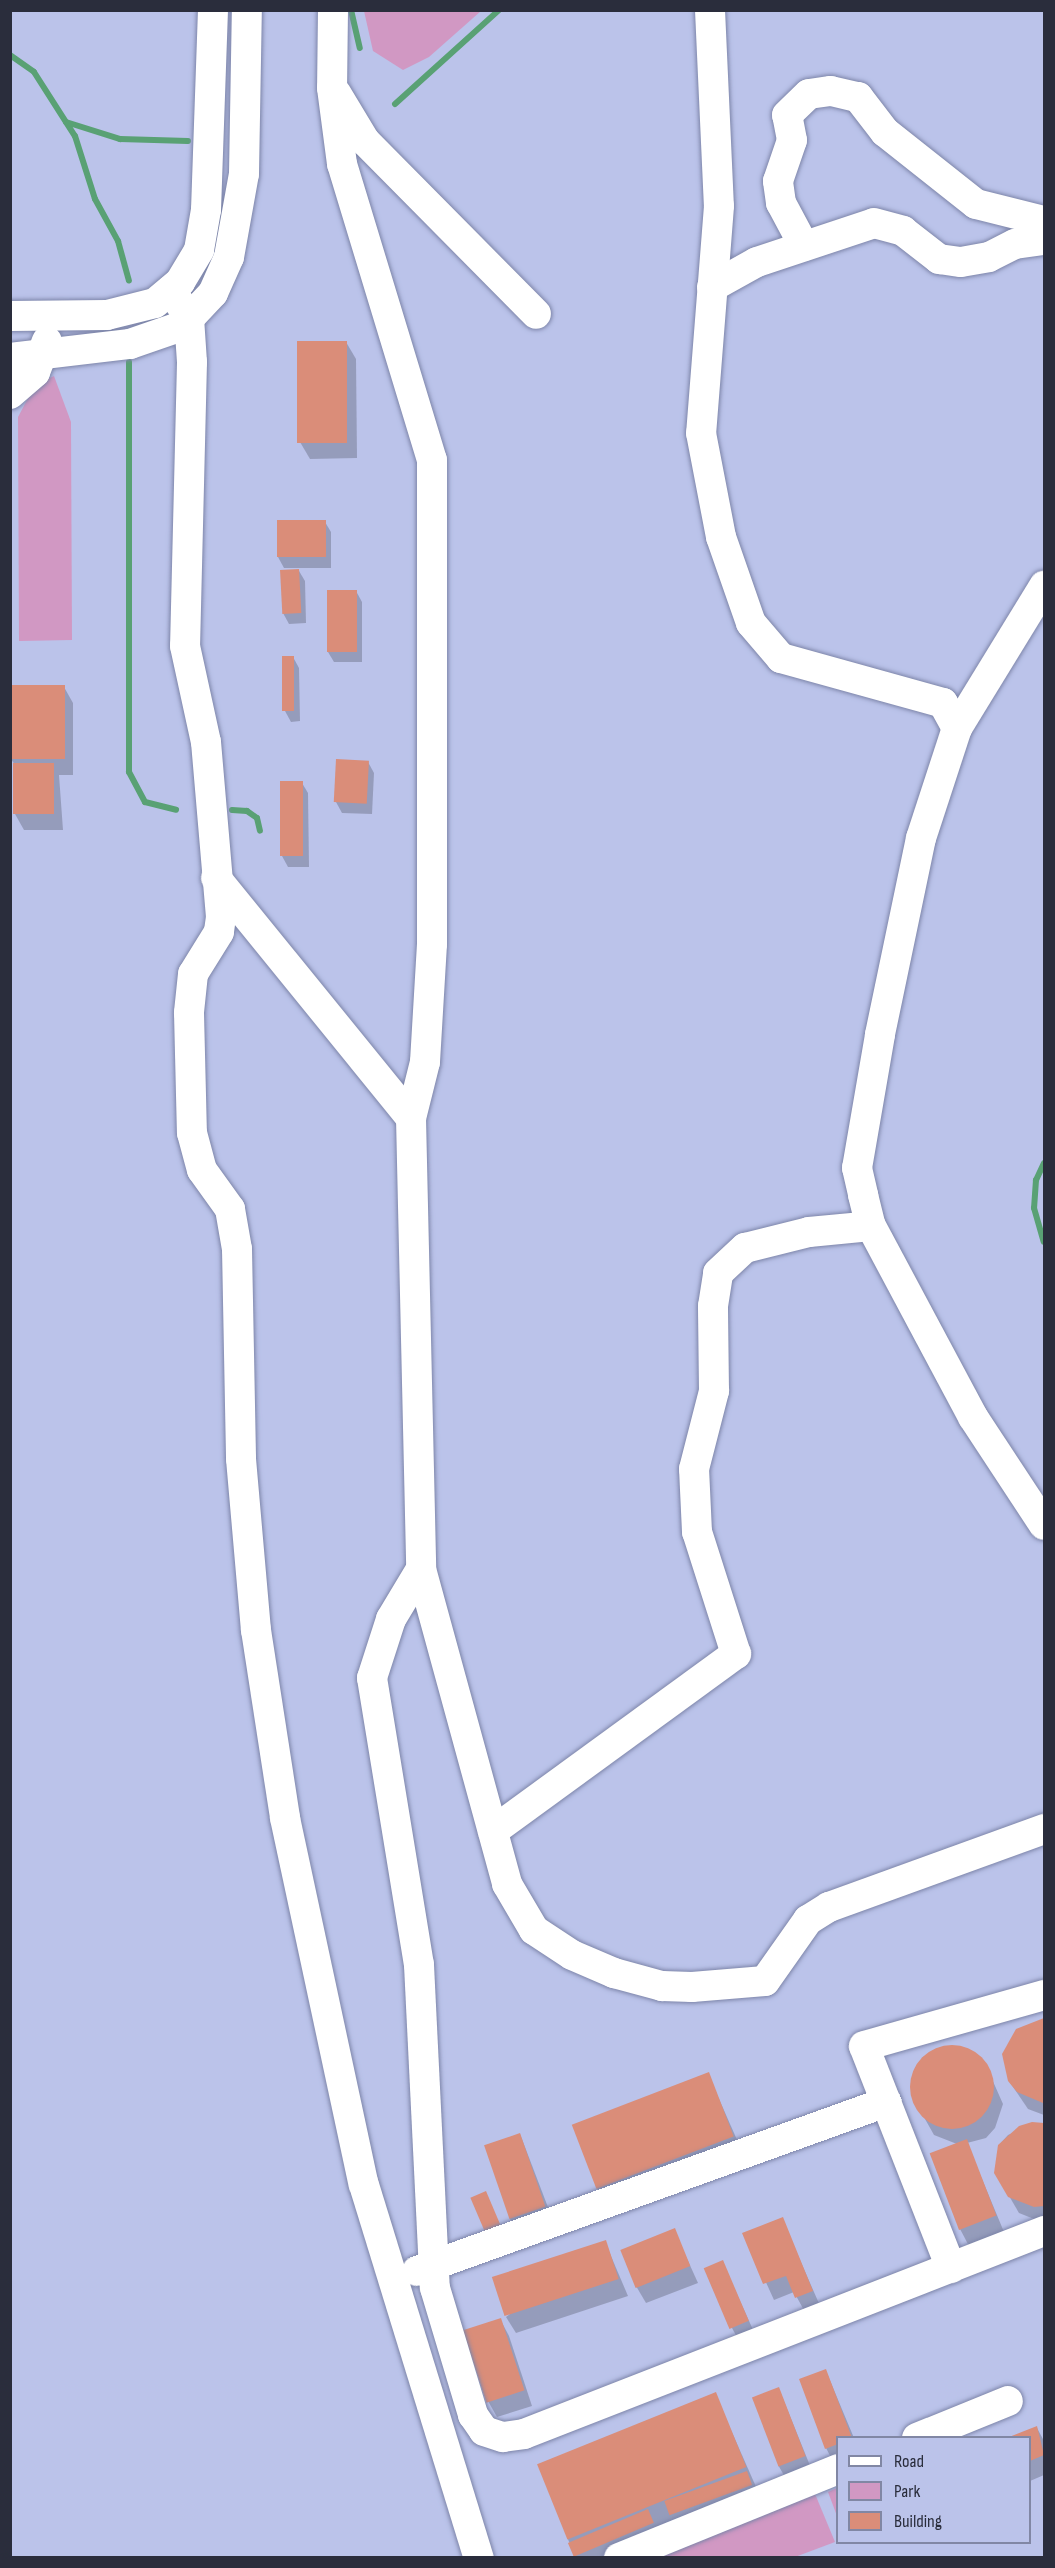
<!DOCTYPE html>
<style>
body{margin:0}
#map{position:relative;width:1055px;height:2568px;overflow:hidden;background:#bbc3ea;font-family:"Sofia Sans Condensed",sans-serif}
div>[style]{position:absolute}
.green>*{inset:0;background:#d198c3}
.shadow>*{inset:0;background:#0003}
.stream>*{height:6px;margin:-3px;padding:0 3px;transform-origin:3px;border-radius:3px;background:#59a174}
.building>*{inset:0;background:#da8d79;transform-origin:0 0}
.round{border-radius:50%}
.roads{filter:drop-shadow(0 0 2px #7d85a9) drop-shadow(0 0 2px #7d85a9)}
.minor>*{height:30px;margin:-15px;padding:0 15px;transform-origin:15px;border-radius:15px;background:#fff}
span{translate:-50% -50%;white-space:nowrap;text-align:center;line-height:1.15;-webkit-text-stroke:5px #bbc3ea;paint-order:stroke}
.frame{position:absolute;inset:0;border:12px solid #2a2d3c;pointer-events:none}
.legend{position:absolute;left:836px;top:2436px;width:195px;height:108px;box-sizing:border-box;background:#bbc3ea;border:2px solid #8187a4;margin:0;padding:8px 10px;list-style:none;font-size:18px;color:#2a2d3c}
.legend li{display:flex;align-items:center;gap:12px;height:30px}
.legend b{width:30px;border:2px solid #8187a4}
</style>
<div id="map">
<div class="green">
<i style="clip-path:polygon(364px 11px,364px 10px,481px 11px,429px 57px,403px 70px,373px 51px)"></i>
<i style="clip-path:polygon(54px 376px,71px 422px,72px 640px,19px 641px,18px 417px,35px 385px)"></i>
<i style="clip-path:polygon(837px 2488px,837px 2516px,828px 2492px)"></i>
<i style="clip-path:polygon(813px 2489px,835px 2542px,795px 2557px,641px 2558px)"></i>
</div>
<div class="shadow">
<i style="clip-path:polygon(346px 342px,356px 359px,357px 458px,310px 459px,300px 442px)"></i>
<i style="clip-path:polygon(325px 522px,331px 532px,331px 568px,284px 568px,278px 557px)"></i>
<i style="clip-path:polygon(299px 571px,305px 581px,306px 623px,289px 624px,283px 613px)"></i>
<i style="clip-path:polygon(356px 591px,362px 602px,362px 662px,334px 662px,328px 652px)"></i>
<i style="clip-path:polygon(293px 657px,299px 668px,300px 721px,291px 722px,285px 711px)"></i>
<i style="clip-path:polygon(64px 687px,73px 703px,73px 775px,59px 775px,63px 830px,24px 830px,15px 814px,15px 765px,11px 759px)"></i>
<i style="clip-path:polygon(368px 762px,374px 773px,372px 814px,342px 813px,336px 802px)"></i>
<i style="clip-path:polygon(302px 783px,308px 793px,309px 867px,288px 867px,282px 856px)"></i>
<i style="clip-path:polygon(1042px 2019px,1044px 2019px,1044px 2115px,1028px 2109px,1009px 2081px)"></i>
<i style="clip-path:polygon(948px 2046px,962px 2047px,984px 2061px,1003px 2104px,995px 2128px,986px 2138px,967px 2143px,1004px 2232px,969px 2246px,960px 2229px,957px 2144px,934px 2135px,911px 2094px,915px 2068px,923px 2057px)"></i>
<i style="clip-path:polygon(708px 2074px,745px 2158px,610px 2210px,597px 2188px)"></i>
<i style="clip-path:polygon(1033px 2124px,1044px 2125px,1044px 2223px,1019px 2213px,995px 2172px,999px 2145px,1008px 2135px)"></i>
<i style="clip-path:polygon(520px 2134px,554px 2223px,520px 2235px,510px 2219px)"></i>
<i style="clip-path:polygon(782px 2219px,821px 2308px,806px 2314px,794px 2292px,774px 2300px,744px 2234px)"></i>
<i style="clip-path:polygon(674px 2230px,698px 2283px,646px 2303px,636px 2286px)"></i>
<i style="clip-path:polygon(605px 2242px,628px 2296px,516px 2333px,506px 2317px)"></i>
<i style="clip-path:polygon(722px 2261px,754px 2332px,738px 2339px,732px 2328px)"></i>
<i style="clip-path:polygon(500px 2319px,509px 2336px,532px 2406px,497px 2417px,488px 2401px)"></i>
<i style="clip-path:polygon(826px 2371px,854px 2438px,838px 2438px,835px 2465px,826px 2448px)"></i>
<i style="clip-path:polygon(779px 2389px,813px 2473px,788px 2482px,778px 2465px)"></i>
<i style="clip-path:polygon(715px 2394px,757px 2489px,598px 2558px,576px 2558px,567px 2537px)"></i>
<i style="clip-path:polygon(1037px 2428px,1044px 2441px,1044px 2475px,1030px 2481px,1030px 2438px,1012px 2438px)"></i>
</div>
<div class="stream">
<i style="left:351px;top:10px;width:39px;rotate:77deg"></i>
<i style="left:10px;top:55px;width:29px;rotate:35deg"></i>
<i style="left:34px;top:72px;width:76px;rotate:57.4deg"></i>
<i style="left:75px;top:136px;width:66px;rotate:72.4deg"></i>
<i style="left:95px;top:199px;width:48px;rotate:61.3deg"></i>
<i style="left:118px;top:241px;width:41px;rotate:74.6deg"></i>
<i style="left:395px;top:104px;width:140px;rotate:-42.1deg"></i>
<i style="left:66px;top:122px;width:57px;rotate:17.5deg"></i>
<i style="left:120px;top:139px;width:68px;rotate:1.7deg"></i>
<i style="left:129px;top:362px;width:410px;rotate:90deg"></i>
<i style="left:129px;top:772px;width:34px;rotate:62deg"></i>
<i style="left:145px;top:802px;width:32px;rotate:14deg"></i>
<i style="left:232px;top:810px;width:15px;rotate:4deg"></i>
<i style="left:247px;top:811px;width:12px;rotate:35deg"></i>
<i style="left:257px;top:818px;width:13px;rotate:77deg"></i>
<i style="left:1044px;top:1163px;width:19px;rotate:115deg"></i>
<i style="left:1036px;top:1180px;width:28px;rotate:94deg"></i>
<i style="left:1034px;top:1208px;width:35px;rotate:74deg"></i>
</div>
<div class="building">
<i style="left:297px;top:341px;width:50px;height:102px"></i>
<i style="left:277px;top:520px;width:49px;height:37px"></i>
<i style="left:299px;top:569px;width:44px;height:19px;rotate:87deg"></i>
<i style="left:327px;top:590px;width:30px;height:62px"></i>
<i style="left:282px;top:656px;width:12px;height:55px"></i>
<i style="left:10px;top:685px;width:55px;height:74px"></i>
<i style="left:336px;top:759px;width:33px;height:43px;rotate:3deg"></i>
<i style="left:13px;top:763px;width:41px;height:51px"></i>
<i style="left:280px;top:781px;width:23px;height:75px"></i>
<i style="clip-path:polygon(1044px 2018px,1044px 2103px,1043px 2103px,1017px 2092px,1008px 2081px,1002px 2054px,1016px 2029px)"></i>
<i class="round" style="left:910px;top:2045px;width:84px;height:84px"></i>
<i style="left:709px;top:2072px;width:69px;height:147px;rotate:69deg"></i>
<i style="clip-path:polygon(1032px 2122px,1044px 2123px,1044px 2206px,1034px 2207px,1008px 2197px,994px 2173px,998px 2145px,1019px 2126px)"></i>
<i style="left:520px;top:2133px;width:78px;height:38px;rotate:71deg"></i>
<i style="left:967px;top:2139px;width:82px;height:40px;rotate:69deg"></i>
<i style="left:486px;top:2191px;width:38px;height:17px;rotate:67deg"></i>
<i style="clip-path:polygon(783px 2217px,813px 2291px,795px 2298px,786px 2276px,763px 2284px,742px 2233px)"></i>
<i style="left:675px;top:2228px;width:41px;height:59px;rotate:68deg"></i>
<i style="left:606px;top:2240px;width:41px;height:120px;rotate:72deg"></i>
<i style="left:723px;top:2260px;width:66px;height:21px;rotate:67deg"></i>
<i style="left:501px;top:2318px;width:76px;height:40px;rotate:72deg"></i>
<i style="clip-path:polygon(826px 2369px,852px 2438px,838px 2438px,838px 2444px,825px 2449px,799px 2379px)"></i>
<i style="left:779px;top:2387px;width:74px;height:29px;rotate:69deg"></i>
<i style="left:716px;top:2392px;width:81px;height:193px;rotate:68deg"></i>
<i style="clip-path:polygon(1037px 2426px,1044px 2455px,1030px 2461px,1030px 2438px,1009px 2437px)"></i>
<i style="left:747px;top:2471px;width:15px;height:88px;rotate:70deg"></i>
<i style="left:648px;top:2509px;width:15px;height:87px;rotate:67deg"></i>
</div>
<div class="roads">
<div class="minor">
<i style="left:333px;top:10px;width:78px;rotate:90.7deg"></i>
<i style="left:332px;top:88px;width:77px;rotate:82.5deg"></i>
<i style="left:342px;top:164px;width:309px;rotate:73.1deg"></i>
<i style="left:432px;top:460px;width:484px;rotate:90deg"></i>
<i style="left:432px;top:944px;width:118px;rotate:93.4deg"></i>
<i style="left:425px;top:1062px;width:58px;rotate:104deg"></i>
<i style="left:411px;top:1118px;width:451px;rotate:88.7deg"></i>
<i style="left:421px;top:1569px;width:58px;rotate:121deg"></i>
<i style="left:391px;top:1619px;width:62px;rotate:107.9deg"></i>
<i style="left:372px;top:1678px;width:291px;rotate:80.7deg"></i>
<i style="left:419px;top:1965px;width:323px;rotate:87.2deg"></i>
<i style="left:435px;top:2288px;width:133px;rotate:73.3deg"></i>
<i style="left:473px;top:2415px;width:19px;rotate:55deg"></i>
<i style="left:484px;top:2431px;width:20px;rotate:18deg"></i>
<i style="left:503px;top:2437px;width:21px;rotate:-8deg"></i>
<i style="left:524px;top:2434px;width:558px;rotate:-21.32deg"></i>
<i style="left:710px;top:10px;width:196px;rotate:87.4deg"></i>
<i style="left:719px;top:206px;width:228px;rotate:94.5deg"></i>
<i style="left:701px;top:433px;width:106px;rotate:79.1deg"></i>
<i style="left:721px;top:537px;width:91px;rotate:70.8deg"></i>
<i style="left:751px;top:623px;width:46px;rotate:49.4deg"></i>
<i style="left:781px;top:658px;width:168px;rotate:15.5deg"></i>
<i style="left:943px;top:703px;width:29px;rotate:61deg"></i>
<i style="left:957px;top:728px;width:116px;rotate:108.1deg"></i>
<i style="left:921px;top:838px;width:201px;rotate:101.8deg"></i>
<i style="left:880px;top:1035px;width:135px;rotate:99.8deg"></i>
<i style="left:857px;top:1168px;width:28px;rotate:77deg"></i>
<i style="left:863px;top:1195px;width:32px;rotate:76deg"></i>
<i style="left:871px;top:1226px;width:217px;rotate:61.9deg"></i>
<i style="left:973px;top:1417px;width:129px;rotate:56.7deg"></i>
<i style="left:336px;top:93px;width:56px;rotate:58.9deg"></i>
<i style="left:365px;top:141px;width:243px;rotate:45.3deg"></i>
<i style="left:804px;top:246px;width:49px;rotate:-118.1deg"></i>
<i style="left:781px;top:203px;width:22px;rotate:-98deg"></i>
<i style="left:778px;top:181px;width:43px;rotate:-71.1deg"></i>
<i style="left:792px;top:140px;width:25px;rotate:-101deg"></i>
<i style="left:787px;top:115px;width:30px;rotate:-44deg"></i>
<i style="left:809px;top:94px;width:22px;rotate:-8deg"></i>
<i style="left:831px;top:91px;width:28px;rotate:13deg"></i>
<i style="left:858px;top:97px;width:44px;rotate:52.4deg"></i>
<i style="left:885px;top:132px;width:116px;rotate:38.4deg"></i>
<i style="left:976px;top:204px;width:70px;rotate:14deg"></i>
<i style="left:712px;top:287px;width:51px;rotate:-29.1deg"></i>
<i style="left:757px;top:262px;width:123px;rotate:-18.4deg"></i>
<i style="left:874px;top:223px;width:30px;rotate:15deg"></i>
<i style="left:903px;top:231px;width:46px;rotate:37.9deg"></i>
<i style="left:939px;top:259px;width:22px;rotate:8deg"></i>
<i style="left:961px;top:262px;width:28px;rotate:-10deg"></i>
<i style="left:989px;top:257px;width:29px;rotate:-27deg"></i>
<i style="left:1015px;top:244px;width:29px;rotate:-8deg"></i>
<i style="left:171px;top:290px;width:33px;rotate:57deg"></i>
<i style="left:189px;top:318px;width:44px;rotate:86.1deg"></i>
<i style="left:192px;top:362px;width:284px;rotate:91.4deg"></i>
<i style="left:185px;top:646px;width:98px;rotate:77.7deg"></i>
<i style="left:206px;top:742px;width:176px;rotate:85.1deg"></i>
<i style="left:221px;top:917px;width:15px;rotate:98deg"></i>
<i style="left:219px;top:932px;width:49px;rotate:121.8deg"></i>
<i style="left:193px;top:974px;width:39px;rotate:96deg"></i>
<i style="left:189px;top:1013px;width:120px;rotate:88.6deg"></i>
<i style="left:192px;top:1133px;width:38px;rotate:75deg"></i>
<i style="left:202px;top:1170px;width:48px;rotate:54.3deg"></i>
<i style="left:230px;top:1209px;width:41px;rotate:80.1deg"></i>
<i style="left:237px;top:1249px;width:210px;rotate:88.9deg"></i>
<i style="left:241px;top:1459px;width:172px;rotate:85deg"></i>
<i style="left:256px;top:1630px;width:190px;rotate:81.2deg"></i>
<i style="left:285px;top:1818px;width:375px;rotate:77.9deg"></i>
<i style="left:364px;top:2185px;width:390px;rotate:72.9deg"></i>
<i style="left:10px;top:316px;width:97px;rotate:-0.6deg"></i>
<i style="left:107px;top:315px;width:49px;rotate:-14deg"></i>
<i style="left:155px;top:303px;width:33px;rotate:-40deg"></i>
<i style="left:180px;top:282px;width:37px;rotate:-59deg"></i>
<i style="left:199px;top:250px;width:41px;rotate:-80.1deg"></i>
<i style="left:206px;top:210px;width:200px;rotate:-88deg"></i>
<i style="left:10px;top:358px;width:121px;rotate:-6.7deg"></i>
<i style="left:130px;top:344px;width:55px;rotate:-19.1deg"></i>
<i style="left:182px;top:326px;width:45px;rotate:-46.8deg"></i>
<i style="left:213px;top:293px;width:39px;rotate:-66deg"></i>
<i style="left:229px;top:257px;width:84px;rotate:-79.8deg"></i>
<i style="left:244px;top:174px;width:164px;rotate:-89deg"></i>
<i style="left:10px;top:394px;width:33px;rotate:-41deg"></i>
<i style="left:35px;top:372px;width:33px;rotate:-69deg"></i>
<i style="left:957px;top:728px;width:167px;rotate:-58.5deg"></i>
<i style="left:216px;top:878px;width:309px;rotate:50.9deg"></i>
<i style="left:421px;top:1569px;width:327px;rotate:74.7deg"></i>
<i style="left:507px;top:1884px;width:53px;rotate:59.6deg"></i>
<i style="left:534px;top:1930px;width:45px;rotate:33.3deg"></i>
<i style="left:572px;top:1955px;width:46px;rotate:23.2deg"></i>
<i style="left:614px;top:1973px;width:50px;rotate:15.2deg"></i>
<i style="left:662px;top:1986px;width:30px;rotate:2deg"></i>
<i style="left:692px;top:1987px;width:73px;rotate:-4.7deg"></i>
<i style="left:765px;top:1981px;width:75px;rotate:-54.8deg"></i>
<i style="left:808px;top:1920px;width:25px;rotate:-32deg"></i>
<i style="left:829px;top:1907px;width:229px;rotate:-19.9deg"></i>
<i style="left:493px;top:1831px;width:301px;rotate:-36.1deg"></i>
<i style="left:736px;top:1654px;width:128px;rotate:-107.7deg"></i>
<i style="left:697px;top:1532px;width:63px;rotate:-92.7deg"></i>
<i style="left:694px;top:1469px;width:81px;rotate:-75.6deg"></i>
<i style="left:714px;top:1391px;width:85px;rotate:-90.7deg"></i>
<i style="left:713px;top:1306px;width:33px;rotate:-81deg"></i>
<i style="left:718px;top:1273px;width:37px;rotate:-43deg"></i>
<i style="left:745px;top:1248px;width:66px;rotate:-14deg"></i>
<i style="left:809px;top:1232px;width:62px;rotate:-5.5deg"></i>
<i style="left:951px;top:2268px;width:238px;rotate:-111.4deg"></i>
<i style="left:864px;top:2046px;width:187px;rotate:-15.8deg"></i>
<i style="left:417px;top:2271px;width:499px;rotate:-19.8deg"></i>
<i style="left:917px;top:2438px;width:98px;rotate:-22.1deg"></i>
<i style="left:619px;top:2558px;width:236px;rotate:-22.1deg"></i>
</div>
</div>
<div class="frame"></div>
<ul class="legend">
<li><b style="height:8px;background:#fff"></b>Road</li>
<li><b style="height:16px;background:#d198c3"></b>Park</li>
<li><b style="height:16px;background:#da8d79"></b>Building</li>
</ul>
</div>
